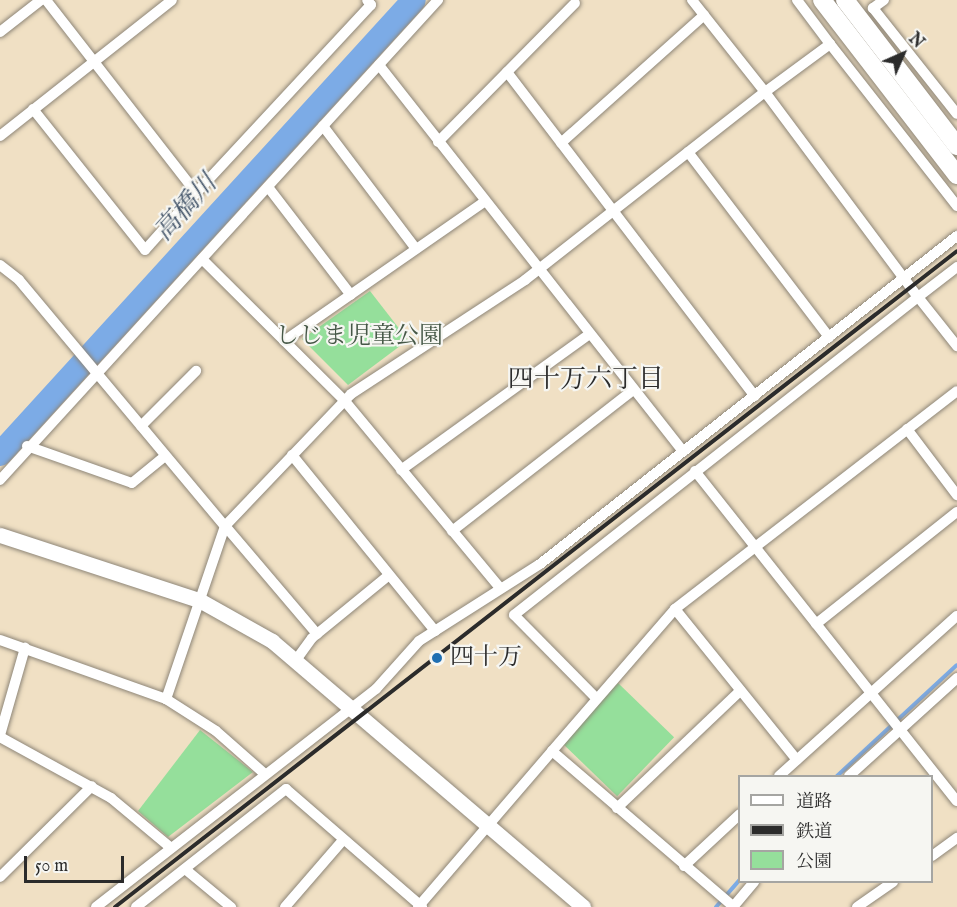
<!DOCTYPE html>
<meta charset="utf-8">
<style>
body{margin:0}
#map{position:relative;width:957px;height:907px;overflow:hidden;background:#f0e0c4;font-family:"IM FELL English","Noto Serif JP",serif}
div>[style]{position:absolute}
.green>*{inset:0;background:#95df9b;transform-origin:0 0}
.stream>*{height:4px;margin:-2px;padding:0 2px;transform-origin:2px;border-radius:2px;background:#7cabe6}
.river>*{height:24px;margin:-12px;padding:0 12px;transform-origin:12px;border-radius:12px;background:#7cabe6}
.roads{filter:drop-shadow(0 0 2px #8e8678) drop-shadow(0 0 2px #8e8678)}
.street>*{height:10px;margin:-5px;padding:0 5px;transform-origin:5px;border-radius:5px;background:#fff}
.secondary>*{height:15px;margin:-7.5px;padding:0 7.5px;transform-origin:7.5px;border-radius:7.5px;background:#fff}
.primary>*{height:18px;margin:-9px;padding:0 9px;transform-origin:9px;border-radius:9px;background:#fff}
.rail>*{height:4px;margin:-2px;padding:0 2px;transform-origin:2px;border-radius:2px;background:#2b2b2b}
.dots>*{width:16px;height:16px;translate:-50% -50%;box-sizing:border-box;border:3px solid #f6f6f2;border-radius:50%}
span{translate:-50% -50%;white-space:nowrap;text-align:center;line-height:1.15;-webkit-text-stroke:4.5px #f6f6f2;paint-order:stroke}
.park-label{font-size:24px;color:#465847}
.poi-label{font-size:24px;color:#2b2b2b}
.left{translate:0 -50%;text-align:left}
.water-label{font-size:26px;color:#47586c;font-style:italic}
.neighbourhood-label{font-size:26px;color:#2b2b2b}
.legend{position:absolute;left:738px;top:775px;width:195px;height:108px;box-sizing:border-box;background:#f6f6f2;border:2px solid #a5a5a2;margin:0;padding:8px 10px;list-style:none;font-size:18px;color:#2b2b2b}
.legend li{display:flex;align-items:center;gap:12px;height:30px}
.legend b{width:30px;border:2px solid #a5a5a2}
.north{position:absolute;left:873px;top:24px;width:60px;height:60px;-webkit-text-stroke:4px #f6f6f2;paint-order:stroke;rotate:45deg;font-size:16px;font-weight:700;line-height:24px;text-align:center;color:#2b2b2b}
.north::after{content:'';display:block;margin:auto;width:21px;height:27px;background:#2b2b2b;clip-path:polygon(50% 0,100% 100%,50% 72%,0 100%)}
.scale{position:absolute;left:24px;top:856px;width:100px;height:27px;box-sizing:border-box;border:3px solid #2b2b2b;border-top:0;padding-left:8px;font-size:18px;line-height:21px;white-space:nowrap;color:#2b2b2b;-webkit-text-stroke:4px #f6f6f2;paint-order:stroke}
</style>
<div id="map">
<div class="green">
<i style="clip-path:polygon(370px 291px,408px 340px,348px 385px,302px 339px)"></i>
<i style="left:618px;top:683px;width:78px;height:82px;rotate:44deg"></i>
<i style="clip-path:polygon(200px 730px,253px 772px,168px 837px,138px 811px)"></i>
</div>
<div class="stream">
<i style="left:837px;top:776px;width:163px;rotate:-42.8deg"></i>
<i style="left:716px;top:907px;width:37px;rotate:-49deg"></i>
</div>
<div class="river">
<i style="left:0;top:454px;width:614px;rotate:-47.64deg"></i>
</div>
<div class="roads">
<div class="street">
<i style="left:46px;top:0;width:244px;rotate:52.1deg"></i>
<i style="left:196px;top:193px;width:257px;rotate:-47.1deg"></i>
<i style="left:371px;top:5px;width:6px;rotate:-129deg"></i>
<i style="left:692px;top:0;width:117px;rotate:51.6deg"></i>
<i style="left:765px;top:92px;width:81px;rotate:-36.4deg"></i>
<i style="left:830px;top:44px;width:55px;rotate:-126.9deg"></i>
<i style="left:884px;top:0;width:14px;rotate:144deg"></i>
<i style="left:873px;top:8px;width:135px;rotate:51.6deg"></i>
<i style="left:0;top:32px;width:52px;rotate:-38deg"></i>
<i style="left:830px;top:44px;width:206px;rotate:51.9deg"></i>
<i style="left:379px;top:65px;width:492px;rotate:51.8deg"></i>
<i style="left:507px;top:72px;width:408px;rotate:52.6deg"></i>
<i style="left:33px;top:109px;width:180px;rotate:51.5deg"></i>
<i style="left:145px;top:250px;width:76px;rotate:-48.2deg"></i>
<i style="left:323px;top:126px;width:154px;rotate:52.9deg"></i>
<i style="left:0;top:136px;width:219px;rotate:-38.3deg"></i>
<i style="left:438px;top:142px;width:195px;rotate:-45.4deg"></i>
<i style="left:561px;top:143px;width:192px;rotate:-41.8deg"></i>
<i style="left:688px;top:152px;width:233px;rotate:52.7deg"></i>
<i style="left:268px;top:187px;width:136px;rotate:52.5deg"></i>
<i style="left:202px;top:259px;width:200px;rotate:44.8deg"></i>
<i style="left:344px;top:400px;width:244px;rotate:50.3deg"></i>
<i style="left:0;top:265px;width:24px;rotate:38deg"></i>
<i style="left:19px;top:280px;width:321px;rotate:50.1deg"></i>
<i style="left:225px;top:526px;width:183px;rotate:108.8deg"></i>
<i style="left:166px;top:699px;width:176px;rotate:-160.4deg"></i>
<i style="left:284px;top:341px;width:244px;rotate:-34.8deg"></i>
<i style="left:141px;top:426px;width:78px;rotate:-45deg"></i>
<i style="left:907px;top:429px;width:83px;rotate:52.9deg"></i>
<i style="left:27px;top:446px;width:111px;rotate:19.4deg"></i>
<i style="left:132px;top:483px;width:43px;rotate:-39.3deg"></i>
<i style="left:292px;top:455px;width:227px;rotate:50.9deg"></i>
<i style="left:401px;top:470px;width:231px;rotate:-35.8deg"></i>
<i style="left:695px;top:471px;width:421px;rotate:51.6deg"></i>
<i style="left:0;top:480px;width:650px;rotate:-47.62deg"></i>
<i style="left:452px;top:531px;width:229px;rotate:-37.9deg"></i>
<i style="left:675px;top:609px;width:194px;rotate:51.1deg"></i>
<i style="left:816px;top:624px;width:180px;rotate:-38.5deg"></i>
<i style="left:317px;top:634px;width:142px;rotate:-130.4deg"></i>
<i style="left:225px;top:526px;width:182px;rotate:-46.3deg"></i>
<i style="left:351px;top:394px;width:208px;rotate:-33.2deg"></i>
<i style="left:525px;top:280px;width:305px;rotate:-38.1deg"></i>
<i style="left:765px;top:92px;width:256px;rotate:53.3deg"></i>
<i style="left:918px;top:297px;width:49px;rotate:-37.6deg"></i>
<i style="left:296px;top:660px;width:27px;rotate:-54deg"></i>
<i style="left:312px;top:638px;width:99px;rotate:-39.3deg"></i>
<i style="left:595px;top:697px;width:115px;rotate:-134.6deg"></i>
<i style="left:514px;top:615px;width:514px;rotate:-38.21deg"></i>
<i style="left:918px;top:297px;width:63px;rotate:51.5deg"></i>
<i style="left:166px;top:699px;width:59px;rotate:32.6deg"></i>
<i style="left:216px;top:731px;width:65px;rotate:41.3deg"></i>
<i style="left:0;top:735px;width:91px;rotate:-74deg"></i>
<i style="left:0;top:737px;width:127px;rotate:28.8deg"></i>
<i style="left:111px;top:798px;width:78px;rotate:39.8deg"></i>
<i style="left:552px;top:751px;width:188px;rotate:-49.1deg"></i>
<i style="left:675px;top:609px;width:356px;rotate:-37.7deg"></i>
<i style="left:779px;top:776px;width:239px;rotate:-42deg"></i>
<i style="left:849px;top:776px;width:146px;rotate:-42.2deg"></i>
<i style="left:617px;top:808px;width:170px;rotate:-43.6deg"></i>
<i style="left:932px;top:856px;width:31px;rotate:-36deg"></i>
<i style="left:684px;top:866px;width:76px;rotate:-42.9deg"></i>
<i style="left:185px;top:869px;width:60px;rotate:39.6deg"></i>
<i style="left:0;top:877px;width:129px;rotate:-44.7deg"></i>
<i style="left:96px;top:907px;width:355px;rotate:-37.9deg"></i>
<i style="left:376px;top:689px;width:64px;rotate:-48.1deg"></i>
<i style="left:419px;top:641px;width:143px;rotate:-32.5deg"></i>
<i style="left:540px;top:564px;width:531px;rotate:-38.19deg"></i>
<i style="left:136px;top:907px;width:191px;rotate:-38.2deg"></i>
<i style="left:286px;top:789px;width:180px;rotate:40.9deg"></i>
<i style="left:285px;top:907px;width:89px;rotate:-49.1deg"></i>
<i style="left:418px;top:907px;width:206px;rotate:-49.3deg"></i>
<i style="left:552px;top:751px;width:240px;rotate:40.6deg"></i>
<i style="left:733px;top:907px;width:33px;rotate:-50deg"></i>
<i style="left:857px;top:907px;width:44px;rotate:-34.8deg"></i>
</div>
<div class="secondary">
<i style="left:0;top:535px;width:209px;rotate:18.1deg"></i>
<i style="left:199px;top:600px;width:84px;rotate:29.3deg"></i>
<i style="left:272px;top:641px;width:409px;rotate:40.5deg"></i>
</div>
<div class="primary">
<i style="left:822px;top:0;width:221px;rotate:52.4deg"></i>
<i style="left:845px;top:0;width:184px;rotate:52.5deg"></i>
</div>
</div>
<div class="rail">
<i style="left:115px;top:907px;width:1067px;rotate:-37.92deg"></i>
</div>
<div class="dots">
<i style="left:437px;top:658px;background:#1f6fb2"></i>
</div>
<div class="park-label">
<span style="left:359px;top:337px">しじま児童公園</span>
</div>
<div class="poi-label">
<span class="left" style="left:450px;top:658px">四十万</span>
</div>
<div class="water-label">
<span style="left:186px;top:208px;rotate:-48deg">高橋川</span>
</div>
<div class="neighbourhood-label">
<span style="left:586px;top:380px">四十万六丁目</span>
</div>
<ul class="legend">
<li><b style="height:8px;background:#fff"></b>道路</li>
<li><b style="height:8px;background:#2b2b2b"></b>鉄道</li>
<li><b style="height:16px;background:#95df9b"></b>公園</li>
</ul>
<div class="north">N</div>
<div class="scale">50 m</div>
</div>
